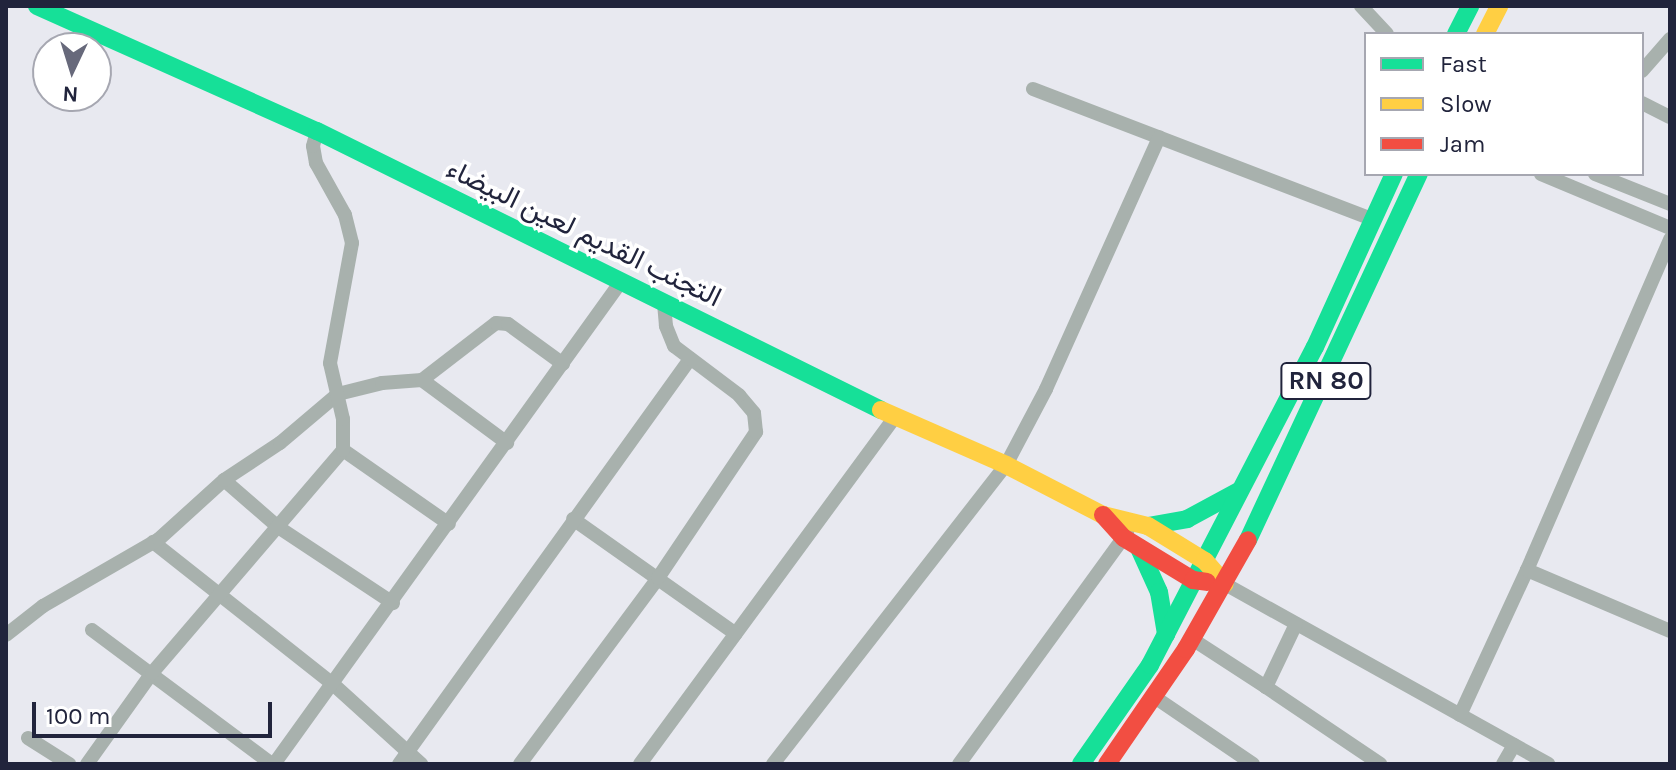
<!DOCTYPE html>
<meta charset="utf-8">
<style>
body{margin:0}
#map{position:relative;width:1676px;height:770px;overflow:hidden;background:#e8e9f0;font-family:Karla,Vazirmatn,sans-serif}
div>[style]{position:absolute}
.street>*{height:14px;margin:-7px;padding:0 7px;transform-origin:7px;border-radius:7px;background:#a8b1ad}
.fast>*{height:18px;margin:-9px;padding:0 9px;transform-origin:9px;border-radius:9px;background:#16e098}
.slow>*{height:18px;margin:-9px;padding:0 9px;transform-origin:9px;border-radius:9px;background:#ffcf43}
.jam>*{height:18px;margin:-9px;padding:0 9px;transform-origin:9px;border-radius:9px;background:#f24e42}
span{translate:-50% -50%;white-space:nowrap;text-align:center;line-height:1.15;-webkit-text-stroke:7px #fff;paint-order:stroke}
.shield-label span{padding:2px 6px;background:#fff;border:2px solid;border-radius:6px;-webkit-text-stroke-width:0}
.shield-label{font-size:26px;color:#21243c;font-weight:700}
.street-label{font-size:28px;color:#21243c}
.frame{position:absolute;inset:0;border:8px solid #21243c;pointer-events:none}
.legend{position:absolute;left:1364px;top:32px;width:280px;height:144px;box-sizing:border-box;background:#fff;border:2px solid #a6a7b1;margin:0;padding:10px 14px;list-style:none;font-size:24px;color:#21243c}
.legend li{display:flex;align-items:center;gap:16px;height:40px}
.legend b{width:40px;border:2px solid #a6a7b1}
.north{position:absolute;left:32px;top:32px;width:80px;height:80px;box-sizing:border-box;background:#fff;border:2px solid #a6a7b1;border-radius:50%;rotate:184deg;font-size:22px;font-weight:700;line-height:32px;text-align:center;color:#21243c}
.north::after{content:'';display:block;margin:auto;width:28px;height:36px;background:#67697b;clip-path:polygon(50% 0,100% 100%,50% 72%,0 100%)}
.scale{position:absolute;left:32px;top:702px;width:240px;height:36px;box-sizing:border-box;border:4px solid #21243c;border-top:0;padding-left:10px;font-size:24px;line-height:28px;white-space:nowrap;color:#21243c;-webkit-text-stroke:6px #fff;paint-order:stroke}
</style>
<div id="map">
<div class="street">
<i style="left:1361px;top:6px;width:38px;rotate:47deg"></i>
<i style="left:1642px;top:71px;width:43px;rotate:-48.8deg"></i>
<i style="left:1033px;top:89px;width:365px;rotate:21deg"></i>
<i style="left:1642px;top:103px;width:31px;rotate:27deg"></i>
<i style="left:1541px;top:174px;width:140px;rotate:22.7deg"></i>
<i style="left:1595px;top:174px;width:81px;rotate:21.8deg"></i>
<i style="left:422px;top:380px;width:93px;rotate:-37.6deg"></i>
<i style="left:496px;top:323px;width:12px;rotate:5deg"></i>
<i style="left:508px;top:324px;width:68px;rotate:36deg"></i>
<i style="left:343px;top:450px;width:129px;rotate:34.9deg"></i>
<i style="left:224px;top:480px;width:72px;rotate:41deg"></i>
<i style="left:278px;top:527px;width:138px;rotate:33.5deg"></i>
<i style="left:573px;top:519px;width:199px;rotate:35.2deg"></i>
<i style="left:153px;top:542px;width:231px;rotate:38.3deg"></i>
<i style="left:334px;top:685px;width:118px;rotate:42.2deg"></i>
<i style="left:1527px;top:570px;width:361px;rotate:-66.6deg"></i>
<i style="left:1225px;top:584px;width:370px;rotate:29.1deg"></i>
<i style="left:1296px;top:624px;width:70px;rotate:115.5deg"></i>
<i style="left:1266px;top:687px;width:138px;rotate:34deg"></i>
<i style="left:92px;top:630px;width:224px;rotate:36.7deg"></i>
<i style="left:6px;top:635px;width:47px;rotate:-38.1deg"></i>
<i style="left:43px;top:606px;width:134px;rotate:-30deg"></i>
<i style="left:159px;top:539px;width:88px;rotate:-42.2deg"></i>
<i style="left:224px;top:480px;width:67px;rotate:-33.5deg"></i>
<i style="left:280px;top:443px;width:76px;rotate:-40.2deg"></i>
<i style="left:338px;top:394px;width:45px;rotate:-14deg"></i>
<i style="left:382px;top:383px;width:40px;rotate:-4.3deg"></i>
<i style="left:422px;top:380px;width:106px;rotate:36.5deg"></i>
<i style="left:1192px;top:639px;width:88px;rotate:33deg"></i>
<i style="left:1153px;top:696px;width:121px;rotate:34.2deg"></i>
<i style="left:1460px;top:715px;width:160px;rotate:-65.2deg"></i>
<i style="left:1527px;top:570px;width:155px;rotate:23.1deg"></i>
<i style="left:28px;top:738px;width:49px;rotate:32.4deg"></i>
<i style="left:87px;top:764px;width:112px;rotate:-54.5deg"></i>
<i style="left:152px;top:673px;width:294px;rotate:-49.4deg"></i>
<i style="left:343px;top:450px;width:31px;rotate:-90deg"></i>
<i style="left:343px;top:419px;width:57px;rotate:-103.1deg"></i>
<i style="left:330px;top:363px;width:122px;rotate:-79.6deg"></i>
<i style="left:352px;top:243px;width:29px;rotate:-104deg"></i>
<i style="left:345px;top:215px;width:60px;rotate:-119.1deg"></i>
<i style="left:316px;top:163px;width:17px;rotate:-100deg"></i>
<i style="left:313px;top:146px;width:16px;rotate:-75deg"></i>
<i style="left:274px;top:764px;width:593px;rotate:-54.27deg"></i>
<i style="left:399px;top:764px;width:499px;rotate:-54.3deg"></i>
<i style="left:520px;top:764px;width:232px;rotate:-53.4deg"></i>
<i style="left:658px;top:578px;width:176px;rotate:-56.1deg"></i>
<i style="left:756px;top:432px;width:19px;rotate:-96deg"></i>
<i style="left:754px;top:413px;width:23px;rotate:-130deg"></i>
<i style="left:739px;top:395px;width:81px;rotate:-143deg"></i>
<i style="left:674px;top:346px;width:22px;rotate:-112deg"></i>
<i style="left:666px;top:326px;width:21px;rotate:-95deg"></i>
<i style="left:640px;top:764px;width:431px;rotate:-53.7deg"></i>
<i style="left:773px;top:764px;width:379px;rotate:-52.1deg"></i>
<i style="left:1006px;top:465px;width:86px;rotate:-62.2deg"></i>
<i style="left:1046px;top:389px;width:276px;rotate:-65.8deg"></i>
<i style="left:959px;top:764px;width:286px;rotate:-54deg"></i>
<i style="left:1503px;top:764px;width:22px;rotate:-60deg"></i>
</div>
<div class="fast">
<i style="left:37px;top:6px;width:307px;rotate:24.1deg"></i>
<i style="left:317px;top:131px;width:629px;rotate:26.32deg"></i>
<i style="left:1456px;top:34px;width:31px;rotate:-63deg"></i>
<i style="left:1148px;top:526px;width:40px;rotate:-10deg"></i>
<i style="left:1187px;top:519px;width:59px;rotate:-28.3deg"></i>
<i style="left:1248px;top:540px;width:404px;rotate:-65deg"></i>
<i style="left:1139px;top:548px;width:48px;rotate:65.6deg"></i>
<i style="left:1159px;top:592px;width:43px;rotate:80.5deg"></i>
<i style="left:1081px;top:764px;width:121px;rotate:-55.1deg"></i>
<i style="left:1150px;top:665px;width:358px;rotate:-62.6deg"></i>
<i style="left:1315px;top:347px;width:190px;rotate:-65.5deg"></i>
</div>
<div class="slow">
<i style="left:1485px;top:34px;width:31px;rotate:-63deg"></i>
<i style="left:881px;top:410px;width:137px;rotate:23.7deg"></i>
<i style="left:1006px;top:465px;width:109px;rotate:27.3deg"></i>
<i style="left:1103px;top:515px;width:46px;rotate:13.7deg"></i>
<i style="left:1148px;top:526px;width:67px;rotate:31.6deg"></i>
<i style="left:1205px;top:561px;width:30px;rotate:49deg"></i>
</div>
<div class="jam">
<i style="left:1103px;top:515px;width:31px;rotate:48deg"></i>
<i style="left:1124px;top:538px;width:81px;rotate:31.3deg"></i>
<i style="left:1193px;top:580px;width:14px;rotate:8deg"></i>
<i style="left:1107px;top:764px;width:140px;rotate:-55.5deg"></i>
<i style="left:1186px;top:649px;width:125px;rotate:-60.4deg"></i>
</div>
<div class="shield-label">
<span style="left:1326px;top:381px">RN 80</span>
</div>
<div class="street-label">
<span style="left:584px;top:233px;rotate:26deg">التجنب القديم لعين البيضاء</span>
</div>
<div class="frame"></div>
<ul class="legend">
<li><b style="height:10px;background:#16e098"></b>Fast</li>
<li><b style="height:10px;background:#ffcf43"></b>Slow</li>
<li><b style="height:10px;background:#f24e42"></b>Jam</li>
</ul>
<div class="north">N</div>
<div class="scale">100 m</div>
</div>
